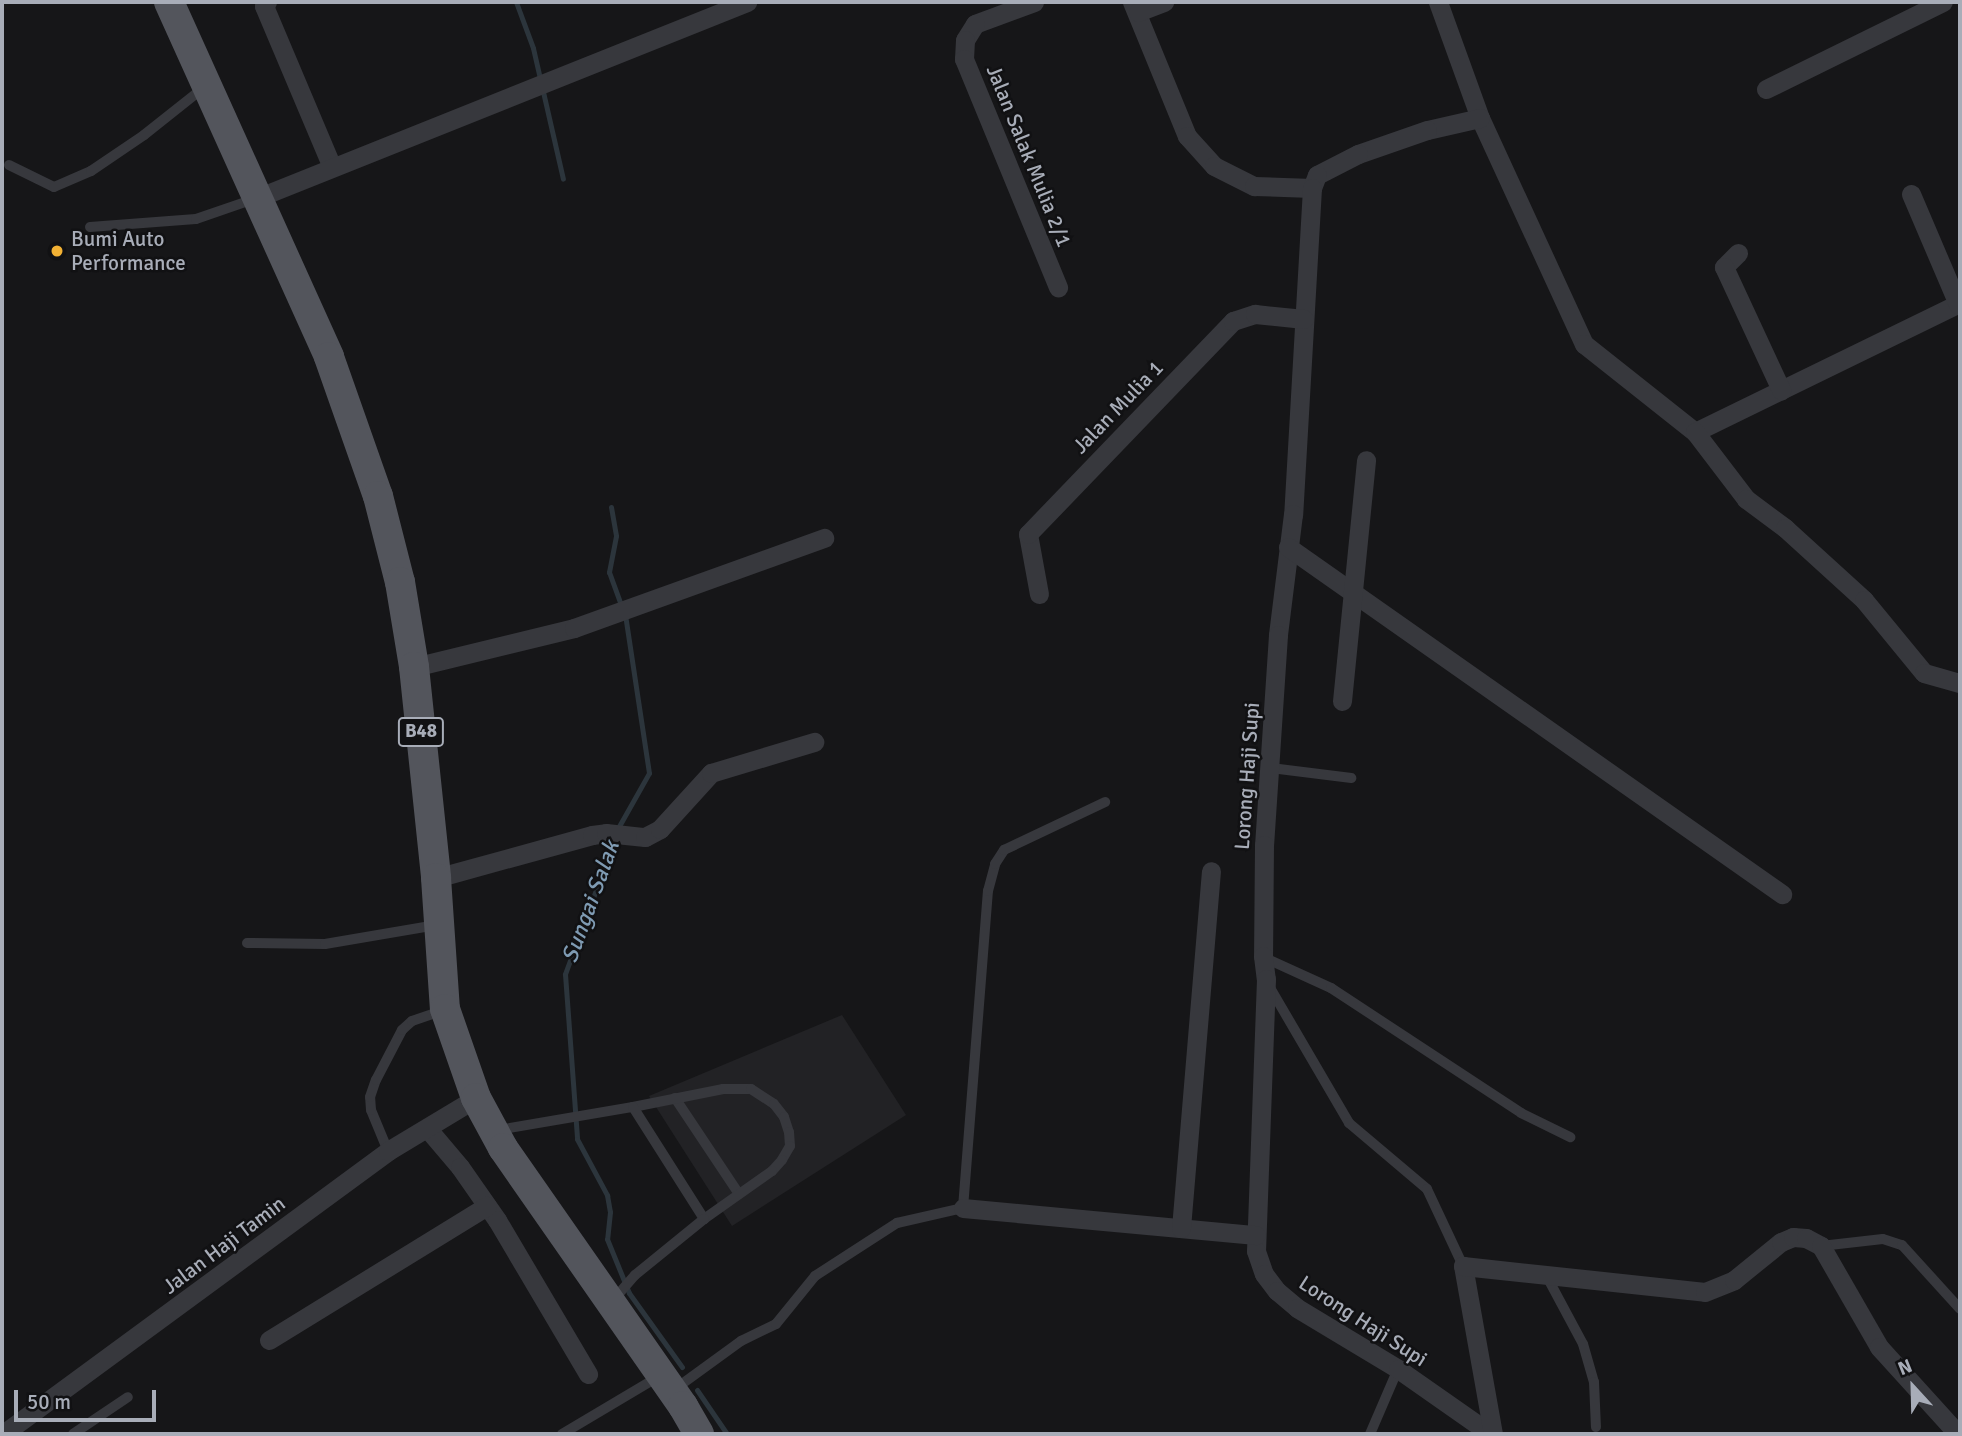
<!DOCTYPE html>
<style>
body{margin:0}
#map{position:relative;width:1962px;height:1436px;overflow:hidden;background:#161618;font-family:Signika,sans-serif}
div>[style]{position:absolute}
.built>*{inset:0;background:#222225}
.stream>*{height:5px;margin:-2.5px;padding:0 2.5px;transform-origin:2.5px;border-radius:2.5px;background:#2c353c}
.lane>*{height:10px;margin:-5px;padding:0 5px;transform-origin:5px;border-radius:5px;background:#37383d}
.street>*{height:19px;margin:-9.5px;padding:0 9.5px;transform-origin:9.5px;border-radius:9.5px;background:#37383d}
.primary>*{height:30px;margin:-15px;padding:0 15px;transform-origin:15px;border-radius:15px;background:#53555c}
.dots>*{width:19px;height:19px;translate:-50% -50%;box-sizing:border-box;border:4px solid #111113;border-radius:50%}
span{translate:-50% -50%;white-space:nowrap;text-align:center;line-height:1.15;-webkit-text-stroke:5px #111113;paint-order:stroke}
.shield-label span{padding:2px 5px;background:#111113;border:2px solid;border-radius:5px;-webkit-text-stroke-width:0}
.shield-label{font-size:19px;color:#a8adb8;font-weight:700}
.street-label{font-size:21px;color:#a8adb8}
.poi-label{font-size:21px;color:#a8adb8}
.left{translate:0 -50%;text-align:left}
.water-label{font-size:23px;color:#7f9bb3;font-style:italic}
.frame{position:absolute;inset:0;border:4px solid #a8adb8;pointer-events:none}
.north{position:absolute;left:1878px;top:1352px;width:70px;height:70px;-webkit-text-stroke:5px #111113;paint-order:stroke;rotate:338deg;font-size:19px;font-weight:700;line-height:28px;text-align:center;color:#a8adb8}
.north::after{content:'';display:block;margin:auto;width:24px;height:32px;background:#a8adb8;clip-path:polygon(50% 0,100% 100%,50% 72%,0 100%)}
.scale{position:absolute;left:14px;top:1390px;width:142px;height:32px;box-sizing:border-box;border:4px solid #a8adb8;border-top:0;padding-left:9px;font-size:21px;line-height:24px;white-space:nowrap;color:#a8adb8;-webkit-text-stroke:5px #111113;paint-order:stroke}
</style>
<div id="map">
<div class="built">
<i style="clip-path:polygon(842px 1015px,906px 1115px,732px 1226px,649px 1096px)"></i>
</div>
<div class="stream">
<i style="left:516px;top:2px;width:49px;rotate:69.7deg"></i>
<i style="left:533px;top:48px;width:134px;rotate:77.1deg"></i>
<i style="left:611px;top:507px;width:29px;rotate:80deg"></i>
<i style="left:616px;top:536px;width:37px;rotate:101deg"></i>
<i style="left:609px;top:572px;width:35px;rotate:70deg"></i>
<i style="left:618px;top:828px;width:63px;rotate:-60.6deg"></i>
<i style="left:649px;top:773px;width:161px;rotate:-98.6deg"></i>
<i style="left:615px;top:838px;width:145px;rotate:110.2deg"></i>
<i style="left:565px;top:974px;width:165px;rotate:85.8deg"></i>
<i style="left:577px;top:1139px;width:64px;rotate:61.8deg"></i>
<i style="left:607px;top:1195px;width:17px;rotate:80deg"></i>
<i style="left:610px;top:1212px;width:27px;rotate:96deg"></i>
<i style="left:607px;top:1239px;width:58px;rotate:67.8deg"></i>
<i style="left:629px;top:1293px;width:91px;rotate:54.4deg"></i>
<i style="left:697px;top:1390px;width:53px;rotate:55.7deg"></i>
</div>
<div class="lane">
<i style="left:9px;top:165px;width:50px;rotate:26.1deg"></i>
<i style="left:54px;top:187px;width:40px;rotate:-23.4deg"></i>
<i style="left:91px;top:171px;width:64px;rotate:-34.2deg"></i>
<i style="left:144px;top:135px;width:75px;rotate:-38.5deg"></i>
<i style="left:90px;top:227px;width:106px;rotate:-4.3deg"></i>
<i style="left:196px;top:219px;width:61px;rotate:-19deg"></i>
<i style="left:1271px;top:768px;width:81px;rotate:7.1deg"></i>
<i style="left:247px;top:943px;width:78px;rotate:0.7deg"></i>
<i style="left:325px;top:944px;width:113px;rotate:-9.7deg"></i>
<i style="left:1263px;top:957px;width:75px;rotate:24.5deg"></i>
<i style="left:1331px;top:988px;width:227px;rotate:33.3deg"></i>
<i style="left:1521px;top:1113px;width:55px;rotate:26.1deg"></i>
<i style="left:1269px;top:986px;width:159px;rotate:59.7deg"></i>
<i style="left:1349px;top:1123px;width:102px;rotate:40.2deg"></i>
<i style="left:1427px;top:1189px;width:85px;rotate:64.9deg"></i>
<i style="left:675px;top:1098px;width:115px;rotate:56.3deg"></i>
<i style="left:633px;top:1107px;width:92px;rotate:-11.3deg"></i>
<i style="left:723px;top:1089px;width:28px"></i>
<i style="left:751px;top:1089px;width:27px;rotate:33deg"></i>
<i style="left:774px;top:1104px;width:16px;rotate:52deg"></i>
<i style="left:784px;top:1117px;width:16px;rotate:72deg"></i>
<i style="left:789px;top:1132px;width:14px;rotate:86deg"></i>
<i style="left:790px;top:1146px;width:16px;rotate:120deg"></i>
<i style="left:782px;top:1160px;width:15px;rotate:132deg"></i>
<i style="left:772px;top:1171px;width:83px;rotate:144.8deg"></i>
<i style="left:498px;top:1130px;width:137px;rotate:-9.7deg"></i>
<i style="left:633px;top:1107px;width:133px;rotate:57.6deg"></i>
<i style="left:704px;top:1219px;width:89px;rotate:140.9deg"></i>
<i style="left:635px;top:1275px;width:32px;rotate:131deg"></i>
<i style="left:388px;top:1151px;width:44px;rotate:-112.5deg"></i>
<i style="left:371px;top:1110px;width:13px;rotate:-94deg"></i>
<i style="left:370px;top:1097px;width:18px;rotate:-71deg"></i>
<i style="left:376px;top:1080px;width:56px;rotate:-62.5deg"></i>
<i style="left:402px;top:1030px;width:13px;rotate:-42deg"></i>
<i style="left:412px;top:1021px;width:31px;rotate:-19deg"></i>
<i style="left:1821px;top:1246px;width:62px;rotate:-6.4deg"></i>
<i style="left:1883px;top:1239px;width:20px;rotate:18deg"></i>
<i style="left:1902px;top:1245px;width:86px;rotate:47.8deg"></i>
<i style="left:1546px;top:1275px;width:78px;rotate:61.8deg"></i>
<i style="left:1583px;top:1344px;width:40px;rotate:74deg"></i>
<i style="left:1594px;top:1382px;width:45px;rotate:87.5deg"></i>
<i style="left:675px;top:1389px;width:82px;rotate:-36deg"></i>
<i style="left:741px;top:1341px;width:39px;rotate:-26deg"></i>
<i style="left:776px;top:1324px;width:62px;rotate:-50.9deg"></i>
<i style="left:815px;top:1276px;width:98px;rotate:-32.9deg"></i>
<i style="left:897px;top:1223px;width:68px;rotate:-12.8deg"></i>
<i style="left:963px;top:1208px;width:318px;rotate:-85.5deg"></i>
<i style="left:988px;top:891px;width:28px;rotate:-75deg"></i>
<i style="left:995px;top:864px;width:17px;rotate:-57deg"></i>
<i style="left:1004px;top:850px;width:112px;rotate:-25.4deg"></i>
<i style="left:73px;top:1434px;width:66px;rotate:-33.9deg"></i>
<i style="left:562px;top:1434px;width:112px;rotate:-30.7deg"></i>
<i style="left:1370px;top:1434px;width:71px;rotate:-66.7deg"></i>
</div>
<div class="street">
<i style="left:267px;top:2px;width:5px;rotate:127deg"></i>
<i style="left:264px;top:6px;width:175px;rotate:67.1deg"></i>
<i style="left:1034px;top:2px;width:63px;rotate:159.6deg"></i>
<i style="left:975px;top:24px;width:19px;rotate:122deg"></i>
<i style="left:965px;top:40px;width:19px;rotate:93deg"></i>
<i style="left:964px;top:59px;width:247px;rotate:67.6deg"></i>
<i style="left:1132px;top:2px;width:145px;rotate:67.7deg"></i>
<i style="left:1187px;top:136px;width:40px;rotate:48deg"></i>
<i style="left:1214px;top:166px;width:45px;rotate:26.6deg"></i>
<i style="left:1254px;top:186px;width:58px;rotate:2deg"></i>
<i style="left:1438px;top:2px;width:123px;rotate:70.1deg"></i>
<i style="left:1480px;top:118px;width:249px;rotate:65.3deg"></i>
<i style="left:1584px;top:344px;width:142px;rotate:38.4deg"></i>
<i style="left:1695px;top:432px;width:295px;rotate:-26deg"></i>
<i style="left:1138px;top:12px;width:28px;rotate:-21deg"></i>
<i style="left:1766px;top:89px;width:197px;rotate:-26.2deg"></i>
<i style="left:1480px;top:118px;width:54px;rotate:167.2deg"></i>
<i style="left:1427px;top:130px;width:73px;rotate:160.8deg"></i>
<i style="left:1358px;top:154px;width:46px;rotate:152.9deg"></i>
<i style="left:1317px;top:175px;width:14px;rotate:111deg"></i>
<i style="left:1312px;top:188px;width:327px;rotate:93.3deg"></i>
<i style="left:1293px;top:514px;width:122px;rotate:97.1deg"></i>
<i style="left:1278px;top:635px;width:210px;rotate:93.8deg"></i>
<i style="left:1264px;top:845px;width:111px;rotate:90.5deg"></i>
<i style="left:1263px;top:956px;width:23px;rotate:83deg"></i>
<i style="left:1266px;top:979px;width:272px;rotate:92.1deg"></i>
<i style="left:1256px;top:1251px;width:24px;rotate:71deg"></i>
<i style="left:1264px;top:1274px;width:21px;rotate:53deg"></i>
<i style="left:1277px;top:1291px;width:26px;rotate:40deg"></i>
<i style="left:1297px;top:1308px;width:118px;rotate:31.1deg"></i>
<i style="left:1398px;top:1369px;width:113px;rotate:35deg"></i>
<i style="left:1911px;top:194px;width:120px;rotate:66.9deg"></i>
<i style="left:257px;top:198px;width:528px;rotate:-21.8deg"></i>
<i style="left:1738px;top:253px;width:20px;rotate:135deg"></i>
<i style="left:1724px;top:267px;width:136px;rotate:65.1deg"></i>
<i style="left:1695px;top:432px;width:84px;rotate:52.7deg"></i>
<i style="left:1746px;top:499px;width:49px;rotate:36.6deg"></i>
<i style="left:1785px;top:528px;width:107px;rotate:42.3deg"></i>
<i style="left:1864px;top:600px;width:94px;rotate:50.6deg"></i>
<i style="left:1924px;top:673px;width:37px;rotate:16deg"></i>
<i style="left:1288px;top:547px;width:604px;rotate:35.09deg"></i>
<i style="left:1039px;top:594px;width:61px;rotate:-100.4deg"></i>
<i style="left:1028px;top:534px;width:296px;rotate:-46.1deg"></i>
<i style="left:1233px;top:321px;width:23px;rotate:-18deg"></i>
<i style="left:1255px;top:314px;width:49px;rotate:5.8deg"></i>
<i style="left:414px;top:667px;width:165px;rotate:-13.7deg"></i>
<i style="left:574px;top:628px;width:266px;rotate:-19.8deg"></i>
<i style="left:1342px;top:701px;width:242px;rotate:-84.3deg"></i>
<i style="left:436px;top:878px;width:162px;rotate:-15.4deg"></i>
<i style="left:592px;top:835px;width:14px;rotate:-8deg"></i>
<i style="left:606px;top:833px;width:39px;rotate:6deg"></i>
<i style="left:645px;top:837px;width:17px;rotate:-28deg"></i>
<i style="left:660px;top:829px;width:76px;rotate:-47.7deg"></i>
<i style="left:711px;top:773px;width:108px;rotate:-16.8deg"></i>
<i style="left:427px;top:1128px;width:51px;rotate:49.8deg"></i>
<i style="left:460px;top:1167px;width:65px;rotate:55.1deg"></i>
<i style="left:497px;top:1220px;width:179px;rotate:59.4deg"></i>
<i style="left:963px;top:1208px;width:294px;rotate:5.3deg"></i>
<i style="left:1181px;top:1228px;width:358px;rotate:-85.2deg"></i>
<i style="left:269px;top:1340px;width:256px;rotate:-31.6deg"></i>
<i style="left:3px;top:1434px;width:478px;rotate:-36.3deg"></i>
<i style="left:388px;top:1151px;width:103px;rotate:-31.1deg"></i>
<i style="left:1493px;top:1434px;width:171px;rotate:-100.1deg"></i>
<i style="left:1463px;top:1266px;width:243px;rotate:6.1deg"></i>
<i style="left:1705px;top:1292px;width:31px;rotate:-22deg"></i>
<i style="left:1734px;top:1280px;width:60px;rotate:-39deg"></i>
<i style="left:1781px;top:1242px;width:13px;rotate:-23deg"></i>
<i style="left:1793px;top:1237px;width:13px;rotate:4deg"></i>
<i style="left:1806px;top:1238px;width:17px;rotate:28deg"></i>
<i style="left:1821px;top:1246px;width:116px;rotate:60.1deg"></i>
<i style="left:1879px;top:1347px;width:118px;rotate:47.8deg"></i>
</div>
<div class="primary">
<i style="left:169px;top:2px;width:389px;rotate:65.7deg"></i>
<i style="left:329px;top:357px;width:147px;rotate:70.6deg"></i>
<i style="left:378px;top:496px;width:89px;rotate:75.7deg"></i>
<i style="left:400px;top:582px;width:86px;rotate:80.6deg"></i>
<i style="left:414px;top:667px;width:212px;rotate:84deg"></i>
<i style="left:436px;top:878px;width:131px;rotate:86.1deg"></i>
<i style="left:445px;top:1009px;width:94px;rotate:70.8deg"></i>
<i style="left:476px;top:1098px;width:57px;rotate:61.6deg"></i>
<i style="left:503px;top:1148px;width:315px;rotate:55.1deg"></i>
<i style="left:683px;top:1406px;width:32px;rotate:60deg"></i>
</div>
<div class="dots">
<i style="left:57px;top:251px;background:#f2b134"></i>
</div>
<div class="shield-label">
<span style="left:421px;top:732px">B48</span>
</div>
<div class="street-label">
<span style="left:1029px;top:156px;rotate:68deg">Jalan Salak Mulia 2/1</span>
<span style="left:1118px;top:407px;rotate:-46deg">Jalan Mulia 1</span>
<span style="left:1247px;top:776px;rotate:-86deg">Lorong Haji Supi</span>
<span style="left:224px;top:1245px;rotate:-37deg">Jalan Haji Tamin</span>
<span style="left:1363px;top:1321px;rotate:33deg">Lorong Haji Supi</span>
</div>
<div class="poi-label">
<span class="left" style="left:71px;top:251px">Bumi Auto<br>Performance</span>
</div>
<div class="water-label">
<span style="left:591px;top:902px;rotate:-70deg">Sungai Salak</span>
</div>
<div class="frame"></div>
<div class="north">N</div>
<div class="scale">50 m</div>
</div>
